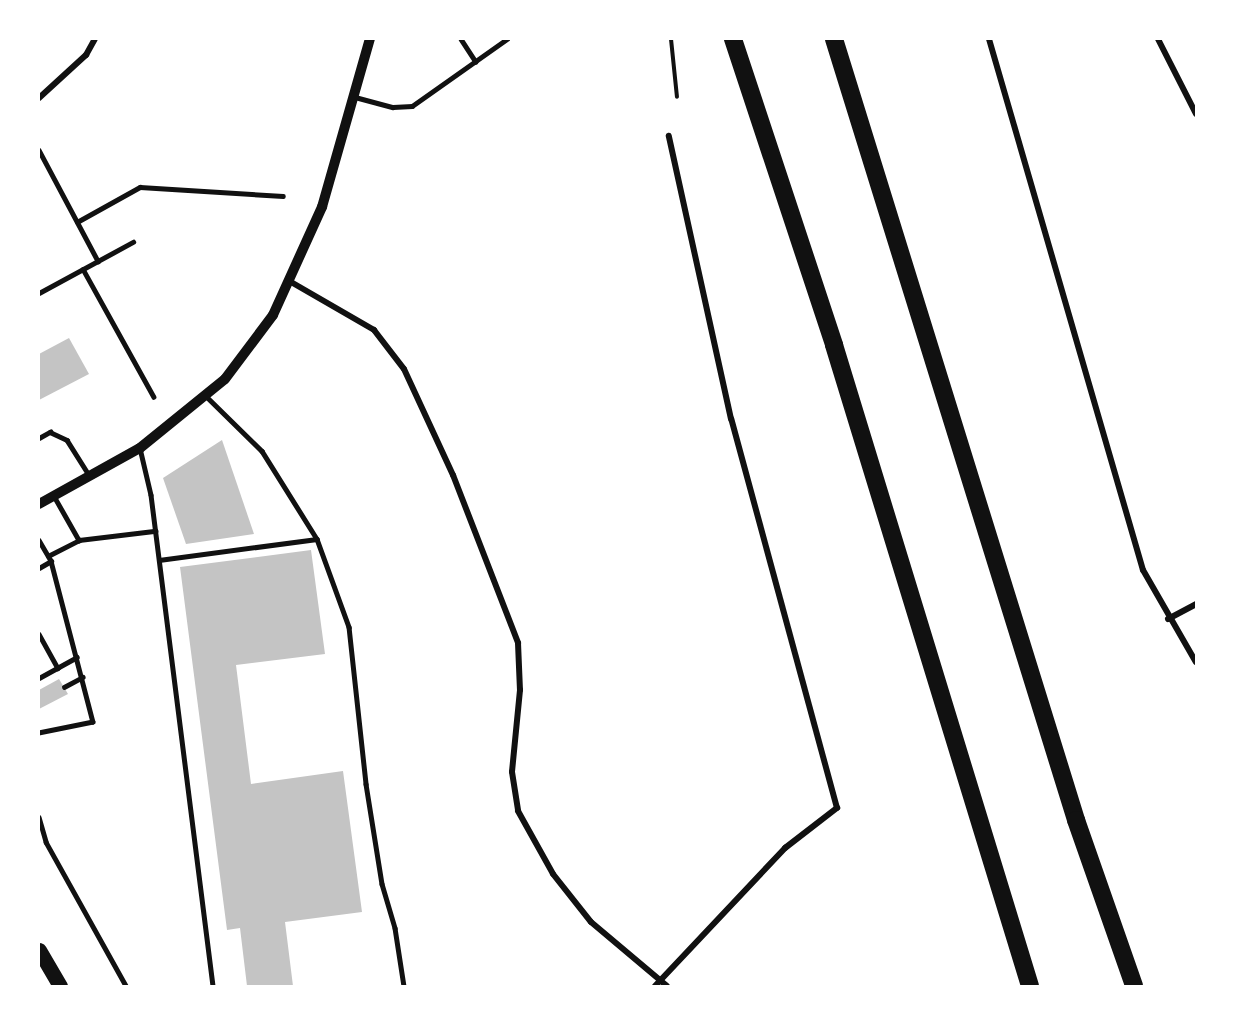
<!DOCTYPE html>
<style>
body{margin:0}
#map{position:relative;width:1235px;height:1025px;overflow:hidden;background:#fff;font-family:Commissioner,sans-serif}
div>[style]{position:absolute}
.building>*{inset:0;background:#c4c4c4}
.path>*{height:4px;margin:-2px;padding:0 2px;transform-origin:2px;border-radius:2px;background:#111}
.service>*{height:4.5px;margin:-2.25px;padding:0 2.25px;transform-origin:2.25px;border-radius:2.25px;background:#111}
.minor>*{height:6px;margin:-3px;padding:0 3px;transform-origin:3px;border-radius:3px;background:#111}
.tertiary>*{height:10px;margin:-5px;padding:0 5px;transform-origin:5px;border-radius:5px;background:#111}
.primary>*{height:15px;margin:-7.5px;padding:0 7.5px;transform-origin:7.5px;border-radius:7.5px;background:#111}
.motorway>*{height:18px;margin:-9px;padding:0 9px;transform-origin:9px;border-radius:9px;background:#111}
span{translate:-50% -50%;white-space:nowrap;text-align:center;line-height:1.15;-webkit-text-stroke:5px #fff;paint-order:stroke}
.frame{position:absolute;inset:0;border:40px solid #fff;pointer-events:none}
</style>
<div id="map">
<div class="building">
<i style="clip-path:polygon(69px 338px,89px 374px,39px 400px,39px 354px)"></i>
<i style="clip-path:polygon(222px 440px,254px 534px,186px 544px,163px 478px)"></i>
<i style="clip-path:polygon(311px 550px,325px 654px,236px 665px,251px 784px,343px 771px,362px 912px,285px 922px,293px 986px,247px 986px,240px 928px,227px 930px,180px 567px)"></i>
<i style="clip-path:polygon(59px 679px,68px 694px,39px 709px,39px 690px)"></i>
</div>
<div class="path">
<i style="left:671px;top:39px;width:58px;rotate:84.1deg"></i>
</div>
<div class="service">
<i style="left:461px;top:39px;width:27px;rotate:57deg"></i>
<i style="left:355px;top:97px;width:39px;rotate:15deg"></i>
<i style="left:393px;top:107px;width:19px;rotate:-3deg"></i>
<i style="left:412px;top:106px;width:116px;rotate:-35.2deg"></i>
<i style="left:39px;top:150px;width:126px;rotate:62deg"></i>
<i style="left:77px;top:222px;width:72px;rotate:-29.1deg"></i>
<i style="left:140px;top:187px;width:143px;rotate:3.6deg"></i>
<i style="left:83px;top:269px;width:146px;rotate:61deg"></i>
<i style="left:39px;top:293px;width:107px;rotate:-28.5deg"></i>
<i style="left:205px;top:395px;width:80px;rotate:44.5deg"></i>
<i style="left:262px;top:451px;width:104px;rotate:58deg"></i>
<i style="left:317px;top:539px;width:94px;rotate:70deg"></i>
<i style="left:349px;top:627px;width:158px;rotate:83.8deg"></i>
<i style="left:366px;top:784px;width:101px;rotate:80.9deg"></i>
<i style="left:382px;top:884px;width:46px;rotate:73.5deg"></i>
<i style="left:395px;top:928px;width:59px;rotate:81.2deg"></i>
<i style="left:39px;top:438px;width:13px;rotate:-29deg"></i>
<i style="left:50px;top:432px;width:19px;rotate:25deg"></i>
<i style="left:67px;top:440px;width:41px;rotate:57.8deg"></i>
<i style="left:140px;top:448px;width:48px;rotate:76.8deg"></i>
<i style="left:151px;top:495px;width:495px;rotate:82.8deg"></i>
<i style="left:54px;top:496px;width:51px;rotate:60.4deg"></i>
<i style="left:39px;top:540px;width:24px;rotate:60deg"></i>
<i style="left:51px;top:561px;width:166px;rotate:75.4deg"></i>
<i style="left:93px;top:722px;width:55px;rotate:168.5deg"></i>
<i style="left:48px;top:556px;width:35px;rotate:-27deg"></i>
<i style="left:79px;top:540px;width:77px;rotate:-6.8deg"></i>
<i style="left:159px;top:560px;width:159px;rotate:-7.6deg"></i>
<i style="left:39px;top:568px;width:14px;rotate:-30deg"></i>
<i style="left:39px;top:634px;width:39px;rotate:61deg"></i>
<i style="left:39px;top:678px;width:43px;rotate:-28.9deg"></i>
<i style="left:64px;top:687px;width:21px;rotate:-28deg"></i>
<i style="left:39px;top:817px;width:26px;rotate:74deg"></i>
<i style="left:46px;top:842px;width:165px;rotate:60.9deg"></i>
</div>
<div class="minor">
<i style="left:989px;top:39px;width:553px;rotate:73.83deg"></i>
<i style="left:1143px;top:570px;width:106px;rotate:60.1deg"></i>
<i style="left:1158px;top:39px;width:84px;rotate:63.1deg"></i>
<i style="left:39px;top:98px;width:64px;rotate:-42.5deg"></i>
<i style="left:86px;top:55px;width:18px;rotate:-61deg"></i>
<i style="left:291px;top:282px;width:96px;rotate:30deg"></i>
<i style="left:374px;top:330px;width:49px;rotate:52.4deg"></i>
<i style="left:404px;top:369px;width:117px;rotate:65.2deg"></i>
<i style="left:453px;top:475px;width:180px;rotate:68.8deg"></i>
<i style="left:518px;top:643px;width:47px;rotate:87.6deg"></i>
<i style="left:520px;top:690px;width:82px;rotate:95.6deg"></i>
<i style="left:512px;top:772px;width:39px;rotate:81deg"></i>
<i style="left:518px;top:811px;width:72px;rotate:60.9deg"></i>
<i style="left:553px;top:874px;width:61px;rotate:51.6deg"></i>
<i style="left:591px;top:922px;width:99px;rotate:40.1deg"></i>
<i style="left:1168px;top:619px;width:32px;rotate:-28deg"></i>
<i style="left:655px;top:986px;width:190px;rotate:-46.7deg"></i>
<i style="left:785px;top:848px;width:66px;rotate:-37.6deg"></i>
<i style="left:837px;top:808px;width:403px;rotate:-105.2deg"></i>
<i style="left:731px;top:419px;width:290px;rotate:-102.4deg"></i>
</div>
<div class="tertiary">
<i style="left:39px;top:504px;width:115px;rotate:-29deg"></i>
<i style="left:140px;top:448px;width:109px;rotate:-39.1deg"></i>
<i style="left:225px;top:379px;width:80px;rotate:-53.1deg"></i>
<i style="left:273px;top:315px;width:119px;rotate:-65.6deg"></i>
<i style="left:322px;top:207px;width:175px;rotate:-74.1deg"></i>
</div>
<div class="primary">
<i style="left:39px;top:950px;width:42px;rotate:59.7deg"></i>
</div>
<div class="motorway">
<i style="left:733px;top:39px;width:322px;rotate:71.7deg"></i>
<i style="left:834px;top:345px;width:670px;rotate:73deg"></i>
<i style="left:834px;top:39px;width:818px;rotate:72.78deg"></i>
<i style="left:1076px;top:820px;width:176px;rotate:70.7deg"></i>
</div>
<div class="frame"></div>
</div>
